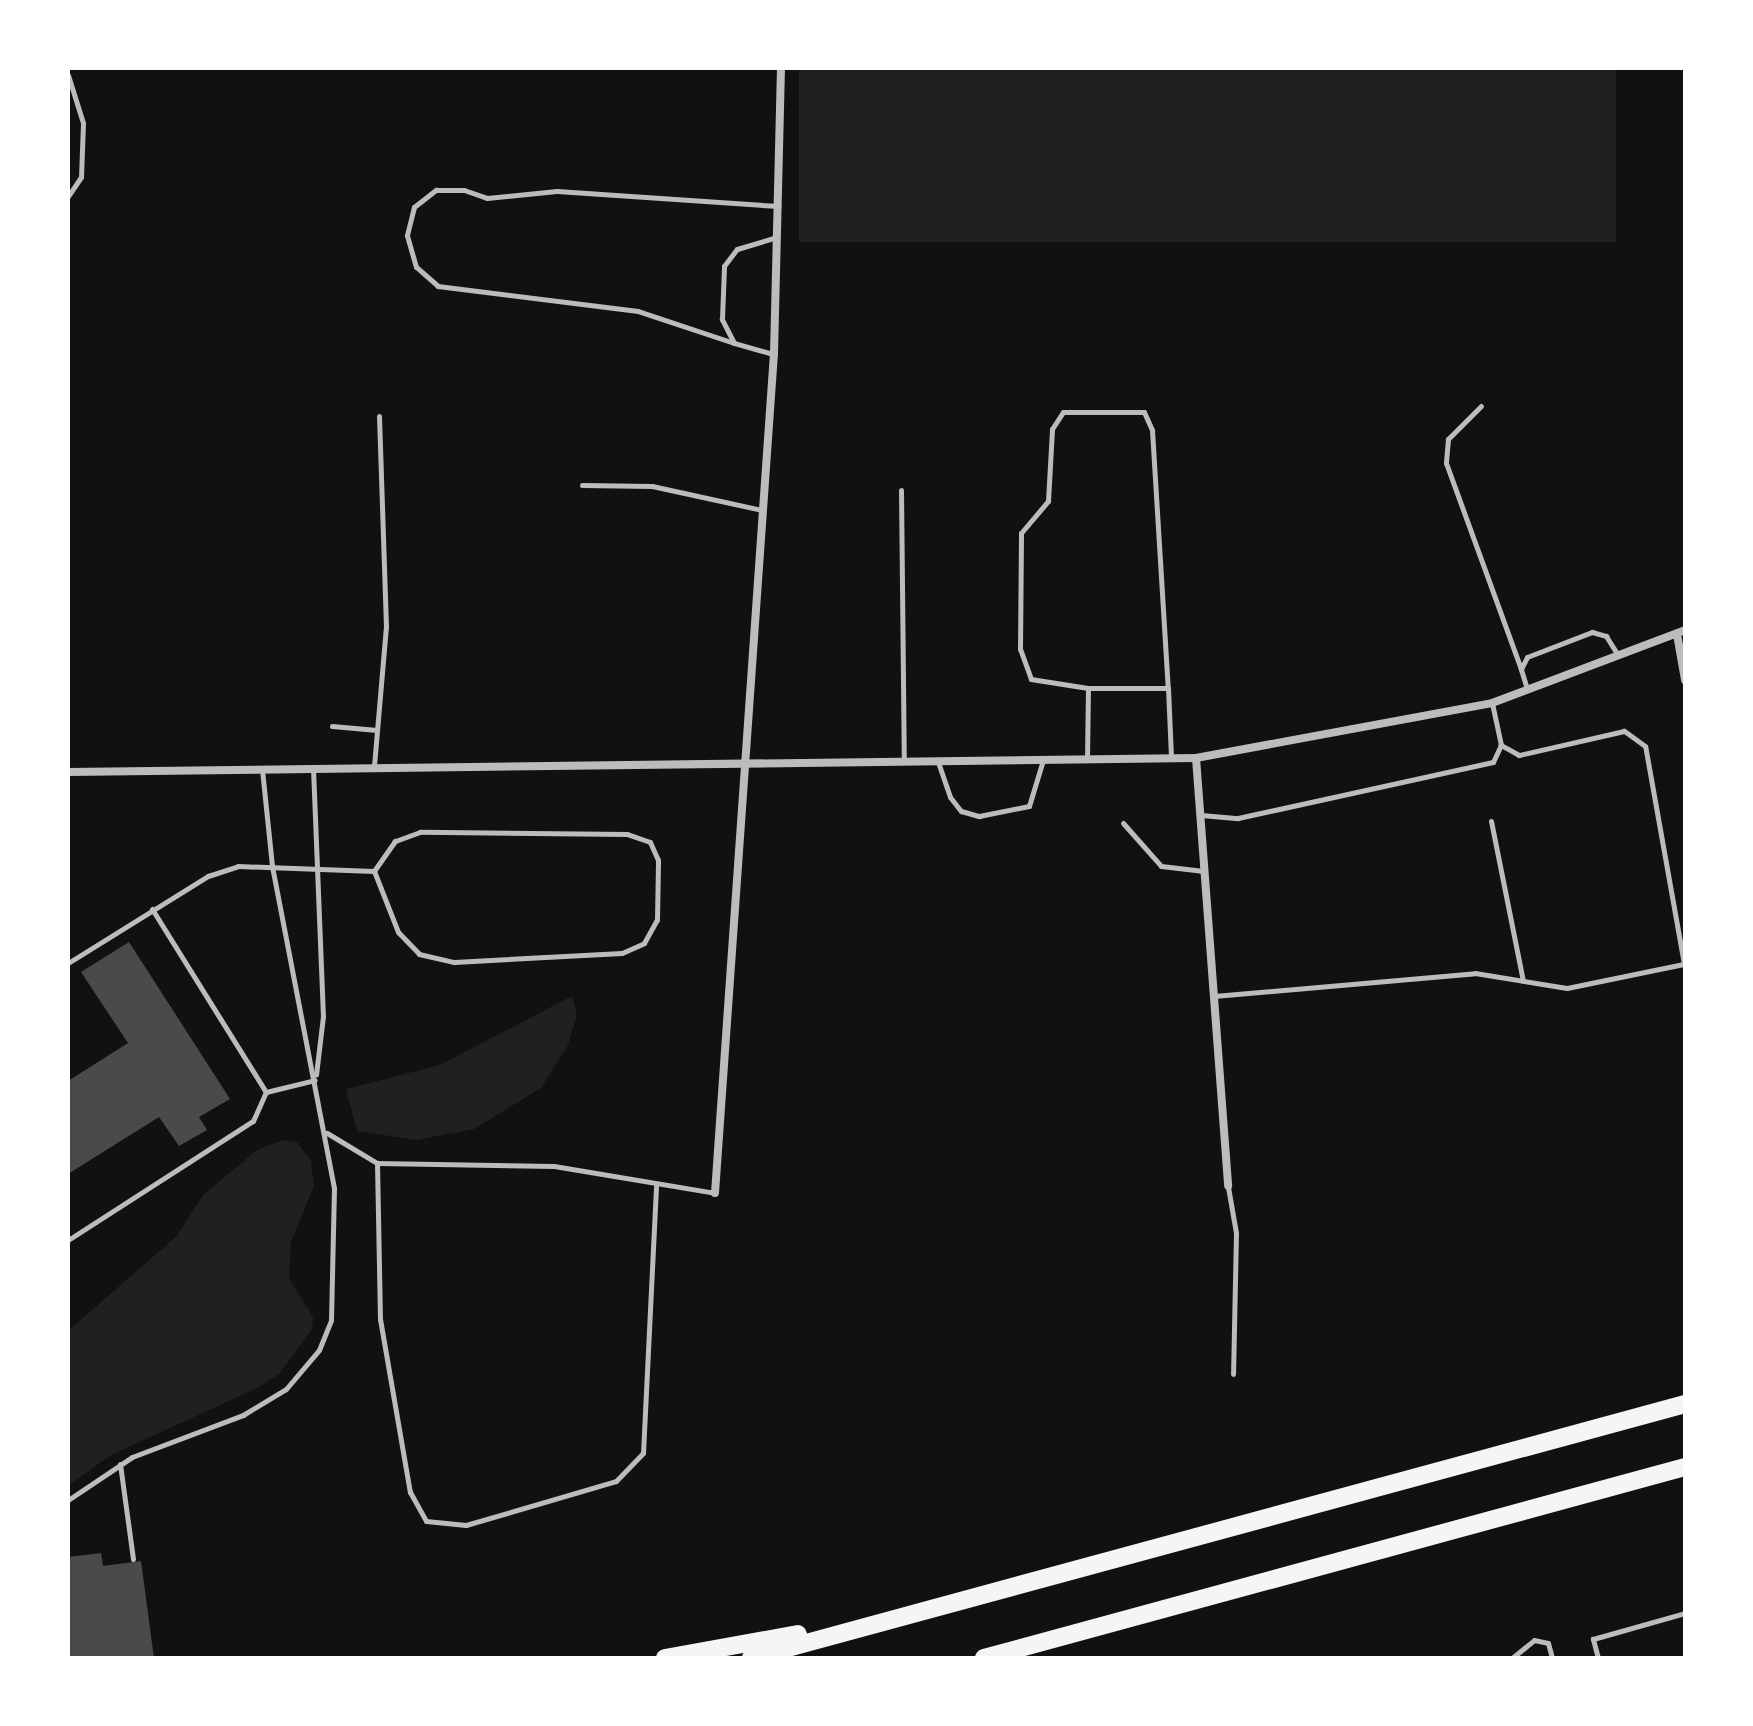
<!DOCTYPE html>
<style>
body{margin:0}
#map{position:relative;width:1753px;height:1726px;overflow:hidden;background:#111;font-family:Helvetica,sans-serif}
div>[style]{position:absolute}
.green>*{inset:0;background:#202020;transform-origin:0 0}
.building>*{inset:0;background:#4a4a4a}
.service>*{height:5px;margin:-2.5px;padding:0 2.5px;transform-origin:2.5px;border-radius:2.5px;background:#bcbcbc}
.minor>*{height:8px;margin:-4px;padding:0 4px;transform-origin:4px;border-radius:4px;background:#bcbcbc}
.motorway>*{height:18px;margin:-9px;padding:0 9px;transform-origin:9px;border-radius:9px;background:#f5f5f5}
span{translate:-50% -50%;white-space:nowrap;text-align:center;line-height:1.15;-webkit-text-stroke:6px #fff;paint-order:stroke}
.frame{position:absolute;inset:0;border:70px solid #fff;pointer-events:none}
</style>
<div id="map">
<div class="green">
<i style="left:799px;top:68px;width:817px;height:174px"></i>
<i style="clip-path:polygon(572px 996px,577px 1015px,568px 1045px,541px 1088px,474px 1129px,416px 1140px,357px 1131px,346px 1089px,440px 1065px)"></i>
<i style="clip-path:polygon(283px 1140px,297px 1142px,311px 1161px,314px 1186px,291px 1242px,289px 1278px,313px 1317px,312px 1329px,280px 1373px,259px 1387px,111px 1455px,68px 1486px,68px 1331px,177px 1236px,203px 1195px,257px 1150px)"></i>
</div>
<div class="building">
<i style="clip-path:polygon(129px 942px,230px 1099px,199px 1117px,207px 1130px,179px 1146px,159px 1117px,68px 1174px,68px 1081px,128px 1043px,81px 972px)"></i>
<i style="clip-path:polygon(101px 1553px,103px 1566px,141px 1561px,154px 1658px,68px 1658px,68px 1557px)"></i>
</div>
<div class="service">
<i style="left:68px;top:75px;width:50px;rotate:72.6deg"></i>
<i style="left:83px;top:123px;width:54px;rotate:92.1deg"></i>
<i style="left:81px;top:177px;width:23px;rotate:124deg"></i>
<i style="left:734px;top:343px;width:101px;rotate:-161.6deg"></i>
<i style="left:638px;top:311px;width:202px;rotate:-172.9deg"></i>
<i style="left:438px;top:286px;width:29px;rotate:-139deg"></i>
<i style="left:416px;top:267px;width:33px;rotate:-106deg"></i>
<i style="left:407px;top:235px;width:29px;rotate:-76deg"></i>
<i style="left:414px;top:207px;width:28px;rotate:-38deg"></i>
<i style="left:436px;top:190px;width:28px"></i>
<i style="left:464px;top:190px;width:24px;rotate:19deg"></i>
<i style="left:487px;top:198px;width:70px;rotate:-5.7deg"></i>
<i style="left:557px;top:191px;width:222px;rotate:3.9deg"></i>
<i style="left:773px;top:354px;width:41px;rotate:-164.2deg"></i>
<i style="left:734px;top:343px;width:27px;rotate:-117deg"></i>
<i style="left:722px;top:319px;width:53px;rotate:-87.8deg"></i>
<i style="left:724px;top:266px;width:21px;rotate:-53deg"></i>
<i style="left:737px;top:249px;width:42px;rotate:-16.7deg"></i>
<i style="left:1481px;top:406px;width:47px;rotate:135deg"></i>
<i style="left:1448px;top:439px;width:24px;rotate:95deg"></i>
<i style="left:1446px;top:463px;width:219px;rotate:70deg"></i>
<i style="left:582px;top:485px;width:70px;rotate:0.8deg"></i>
<i style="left:652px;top:486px;width:113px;rotate:12.3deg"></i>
<i style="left:901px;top:490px;width:271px;rotate:89.4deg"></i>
<i style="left:1088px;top:688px;width:58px;rotate:-171deg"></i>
<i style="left:1031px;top:679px;width:32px;rotate:-110deg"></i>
<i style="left:1020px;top:649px;width:116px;rotate:-89.5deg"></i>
<i style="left:1021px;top:533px;width:42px;rotate:-49.8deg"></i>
<i style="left:1048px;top:501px;width:72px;rotate:-86.8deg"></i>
<i style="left:1052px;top:429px;width:20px;rotate:-57deg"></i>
<i style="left:1063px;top:412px;width:81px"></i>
<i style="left:1144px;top:412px;width:20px;rotate:66deg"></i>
<i style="left:1152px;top:430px;width:258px;rotate:86.5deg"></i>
<i style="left:1527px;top:689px;width:21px;rotate:-107deg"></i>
<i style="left:1521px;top:669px;width:13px;rotate:-63deg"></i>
<i style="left:1527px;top:657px;width:70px;rotate:-21deg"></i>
<i style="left:1592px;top:632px;width:15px;rotate:16deg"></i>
<i style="left:1606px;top:636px;width:22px;rotate:58deg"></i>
<i style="left:332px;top:726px;width:45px;rotate:5.1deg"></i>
<i style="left:1087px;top:759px;width:71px;rotate:-89.2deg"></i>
<i style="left:1088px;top:688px;width:80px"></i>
<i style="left:1168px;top:688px;width:70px;rotate:87.5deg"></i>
<i style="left:938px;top:762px;width:37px;rotate:71deg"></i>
<i style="left:950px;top:797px;width:18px;rotate:52deg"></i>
<i style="left:961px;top:811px;width:19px;rotate:16deg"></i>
<i style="left:979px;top:816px;width:51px;rotate:-11.3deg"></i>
<i style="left:1029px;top:806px;width:48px;rotate:-73.1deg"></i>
<i style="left:374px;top:766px;width:140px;rotate:-85.1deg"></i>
<i style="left:386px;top:627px;width:211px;rotate:-91.9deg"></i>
<i style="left:313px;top:768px;width:248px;rotate:87.7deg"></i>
<i style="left:323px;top:1016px;width:59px;rotate:96.8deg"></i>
<i style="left:1201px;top:815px;width:37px;rotate:5deg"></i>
<i style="left:1238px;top:818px;width:261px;rotate:-12.4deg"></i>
<i style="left:1493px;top:762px;width:19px;rotate:-65deg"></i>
<i style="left:1491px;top:821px;width:163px;rotate:78.7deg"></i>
<i style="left:1123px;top:823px;width:57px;rotate:48.5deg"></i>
<i style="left:1161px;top:866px;width:43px;rotate:6.6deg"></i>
<i style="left:152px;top:909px;width:216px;rotate:58.1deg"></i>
<i style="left:68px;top:963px;width:165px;rotate:-31.9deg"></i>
<i style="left:208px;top:876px;width:32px;rotate:-18deg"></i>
<i style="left:238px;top:866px;width:136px;rotate:2.1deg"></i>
<i style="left:374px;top:871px;width:66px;rotate:68.5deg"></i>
<i style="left:398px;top:932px;width:30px;rotate:46deg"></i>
<i style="left:419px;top:954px;width:36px;rotate:13deg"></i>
<i style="left:454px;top:962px;width:168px;rotate:-3.1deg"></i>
<i style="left:622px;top:953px;width:24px;rotate:-24deg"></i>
<i style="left:644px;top:943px;width:26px;rotate:-61deg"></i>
<i style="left:657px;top:920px;width:60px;rotate:-89deg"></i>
<i style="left:658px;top:860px;width:20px;rotate:-114deg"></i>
<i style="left:650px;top:842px;width:24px;rotate:-161deg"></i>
<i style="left:627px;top:834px;width:207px;rotate:-179.4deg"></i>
<i style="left:420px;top:832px;width:27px;rotate:160deg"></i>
<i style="left:395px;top:841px;width:37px;rotate:125deg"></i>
<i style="left:1214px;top:996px;width:262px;rotate:-5deg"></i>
<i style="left:1475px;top:973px;width:93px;rotate:9.3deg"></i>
<i style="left:1567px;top:988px;width:119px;rotate:-11.6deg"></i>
<i style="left:1684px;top:964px;width:221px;rotate:-100.1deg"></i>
<i style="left:1645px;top:746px;width:26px;rotate:-144deg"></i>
<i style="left:1624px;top:731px;width:108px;rotate:167.1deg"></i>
<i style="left:1519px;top:755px;width:21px;rotate:-151deg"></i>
<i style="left:1501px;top:745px;width:43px;rotate:-102.1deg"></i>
<i style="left:266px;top:1092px;width:50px;rotate:-13.8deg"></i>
<i style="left:327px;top:1133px;width:58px;rotate:31deg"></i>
<i style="left:377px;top:1163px;width:177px;rotate:1deg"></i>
<i style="left:554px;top:1166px;width:163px;rotate:9.5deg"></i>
<i style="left:377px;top:1163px;width:156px;rotate:88.9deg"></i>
<i style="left:380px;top:1319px;width:176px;rotate:80.2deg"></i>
<i style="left:410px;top:1492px;width:33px;rotate:61deg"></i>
<i style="left:426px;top:1521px;width:40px;rotate:5.7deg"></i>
<i style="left:466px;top:1525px;width:156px;rotate:-16.3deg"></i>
<i style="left:616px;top:1481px;width:39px;rotate:-46deg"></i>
<i style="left:643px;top:1453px;width:267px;rotate:-87.2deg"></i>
<i style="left:1228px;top:1187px;width:47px;rotate:80.1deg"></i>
<i style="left:1236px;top:1233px;width:141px;rotate:91.2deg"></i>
<i style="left:68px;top:1240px;width:220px;rotate:-32.8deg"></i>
<i style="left:253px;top:1121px;width:32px;rotate:-66deg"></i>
<i style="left:120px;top:1464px;width:96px;rotate:82.2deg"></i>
<i style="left:68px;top:1500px;width:77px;rotate:-33.9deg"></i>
<i style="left:132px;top:1457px;width:119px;rotate:-20.7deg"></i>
<i style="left:243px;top:1415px;width:50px;rotate:-31.2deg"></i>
<i style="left:286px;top:1389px;width:51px;rotate:-49.8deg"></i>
<i style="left:319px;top:1350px;width:32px;rotate:-68deg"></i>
<i style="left:331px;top:1320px;width:132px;rotate:-88.7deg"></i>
<i style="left:334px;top:1188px;width:328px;rotate:-100.9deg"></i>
<i style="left:272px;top:866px;width:97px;rotate:-95.9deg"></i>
<i style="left:1512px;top:1658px;width:28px;rotate:-39deg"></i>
<i style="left:1534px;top:1640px;width:14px;rotate:12deg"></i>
<i style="left:1548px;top:1643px;width:16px;rotate:75deg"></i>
<i style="left:1598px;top:1658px;width:20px;rotate:-105deg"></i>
<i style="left:1593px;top:1639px;width:96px;rotate:-15.8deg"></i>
</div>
<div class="minor">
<i style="left:1677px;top:634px;width:47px;rotate:80.1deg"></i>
<i style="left:1196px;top:758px;width:429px;rotate:85.7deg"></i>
<i style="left:68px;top:772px;width:1128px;rotate:-0.71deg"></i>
<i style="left:1196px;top:758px;width:301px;rotate:-10.5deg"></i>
<i style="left:1492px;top:703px;width:206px;rotate:-20.7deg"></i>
<i style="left:715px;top:1193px;width:841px;rotate:-85.98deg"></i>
<i style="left:774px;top:354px;width:286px;rotate:-88.6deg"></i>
</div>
<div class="motorway">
<i style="left:665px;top:1658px;width:135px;rotate:-10.2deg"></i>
<i style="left:751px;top:1658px;width:968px;rotate:-15.21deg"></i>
<i style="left:984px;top:1658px;width:727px;rotate:-15.24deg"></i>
</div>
<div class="frame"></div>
</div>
